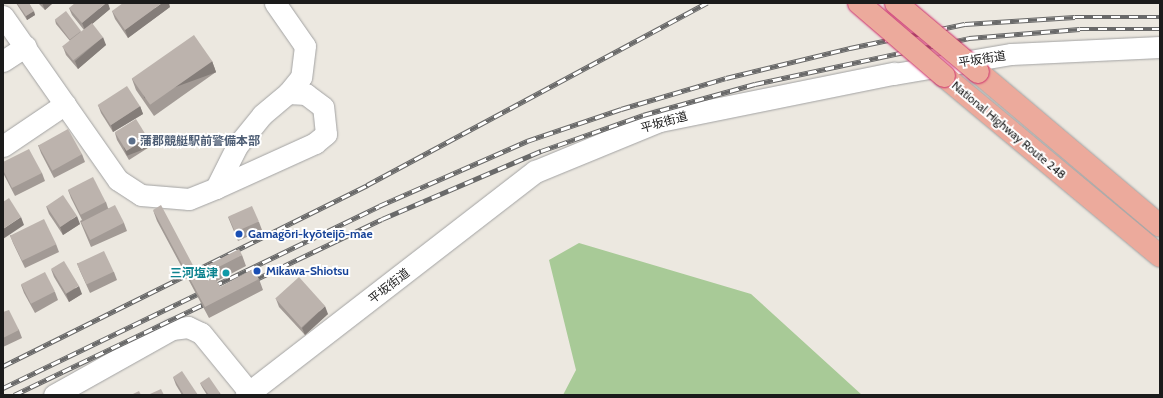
<!DOCTYPE html>
<meta charset="utf-8">
<style>
body{margin:0}
#map{position:relative;width:1163px;height:398px;overflow:hidden;background:#ece8e0;font-family:Cabin,"Noto Sans JP",sans-serif}
div>[style]{position:absolute}
.forest>*{inset:0;background:#a8ca97}
.roads{filter:drop-shadow(0 0 1px #a2a2a2) drop-shadow(0 0 1px #a2a2a2)}
.minor>*{height:21px;margin:-10.5px;padding:0 10.5px;transform-origin:10.5px;border-radius:10.5px;background:#fff}
.tertiary>*{height:22px;margin:-11px;padding:0 11px;transform-origin:11px;border-radius:11px;background:#fff}
.trunk>*{height:22px;margin:-11px;padding:0 11px;transform-origin:11px;border-radius:11px;background:#ecaa9c}
.rail>*{height:4.5px;margin-top:-2.25px;transform-origin:0;background:repeating-linear-gradient(90deg,#fff 0 9px,#696969 0 18px);box-sizing:border-box;border-block:1px solid #696969}
.bridges{filter:drop-shadow(0 0 1px #cc2b69) drop-shadow(0 0 1px #cc2b69)}
.trunk-bridge>*{height:22px;margin:-11px;padding:0 11px;transform-origin:11px;border-radius:11px;background:#ecaa9c}
.wall>*{inset:0;background:#a29a95}
.shaded-wall>*{inset:0;background:#847d79;transform-origin:0 0}
.building>*{inset:0;background:#bcb3ad;transform-origin:0 0}
.dots>*{width:11px;height:11px;translate:-50% -50%;box-sizing:border-box;border:2px solid #fff;border-radius:50%}
span{translate:-50% -50%;white-space:nowrap;text-align:center;line-height:1.15;-webkit-text-stroke:4px #fff;paint-order:stroke}
.street-label{font-size:12px;color:#1b1b1b}
.service-label{font-size:12px;color:#4e5e75;font-weight:700}
.left{translate:0 -50%;text-align:left}
.transit-label{font-size:12px;color:#164399;font-weight:700}
.culture-label{font-size:12px;color:#0d838f;font-weight:700}
.right{translate:-100% -50%;text-align:right}
.frame{position:absolute;inset:0;border:4px solid #1b1b1b;pointer-events:none}
</style>
<div id="map">
<div class="forest">
<i style="clip-path:polygon(579px 243px,751px 294px,862px 395px,563px 395px,576px 370px,549px 260px)"></i>
</div>
<div class="roads">
<div class="minor">
<i style="left:275px;top:3px;width:52px;rotate:55.1deg"></i>
<i style="left:305px;top:46px;width:31px;rotate:97deg"></i>
<i style="left:301px;top:77px;width:21px;rotate:129deg"></i>
<i style="left:3px;top:16px;width:200px;rotate:55deg"></i>
<i style="left:118px;top:180px;width:27px;rotate:33deg"></i>
<i style="left:141px;top:195px;width:48px;rotate:4.8deg"></i>
<i style="left:189px;top:199px;width:29px;rotate:-22deg"></i>
<i style="left:216px;top:188px;width:109px;rotate:-24.4deg"></i>
<i style="left:315px;top:143px;width:14px;rotate:-39deg"></i>
<i style="left:326px;top:134px;width:27px;rotate:-96deg"></i>
<i style="left:323px;top:107px;width:21px;rotate:-143deg"></i>
<i style="left:306px;top:94px;width:18px;rotate:-177deg"></i>
<i style="left:288px;top:93px;width:34px;rotate:140deg"></i>
<i style="left:262px;top:115px;width:40px;rotate:129deg"></i>
<i style="left:237px;top:146px;width:47px;rotate:116.6deg"></i>
<i style="left:3px;top:61px;width:27px;rotate:-33deg"></i>
<i style="left:894px;top:74px;width:119px;rotate:-9.7deg"></i>
<i style="left:1011px;top:54px;width:149px;rotate:-2.7deg"></i>
<i style="left:3px;top:146px;width:75px;rotate:-34.1deg"></i>
<i style="left:54px;top:395px;width:135px;rotate:-29.2deg"></i>
<i style="left:172px;top:329px;width:16px;rotate:-7deg"></i>
<i style="left:188px;top:327px;width:14px;rotate:25deg"></i>
<i style="left:201px;top:333px;width:77px;rotate:50.8deg"></i>
</div>
<div class="tertiary">
<i style="left:247px;top:395px;width:365px;rotate:-37.7deg"></i>
<i style="left:536px;top:172px;width:134px;rotate:-22.4deg"></i>
<i style="left:660px;top:121px;width:239px;rotate:-11.4deg"></i>
</div>
<div class="trunk">
<i style="left:978px;top:72px;width:238px;rotate:40.2deg"></i>
<i style="left:944px;top:76px;width:281px;rotate:39.8deg"></i>
</div>
</div>
<div class="rail">
<i style="left:248px;top:283px;width:148px;rotate:-25.5deg"></i>
<i style="left:382px;top:219px;width:173px;rotate:-23.2deg"></i>
<i style="left:541px;top:151px;width:108px;rotate:-19.4deg"></i>
<i style="left:643px;top:115px;width:116px;rotate:-15.5deg"></i>
<i style="left:755px;top:84px;width:219px;rotate:-12.1deg"></i>
<i style="left:969px;top:38px;width:111px;rotate:-4.6deg"></i>
<i style="left:1080px;top:29px;width:80px"></i>
<i style="left:3px;top:366px;width:407px;rotate:-26.4deg"></i>
<i style="left:367px;top:185px;width:386px;rotate:-28.2deg"></i>
<i style="left:3px;top:388px;width:418px;rotate:-25.8deg"></i>
<i style="left:379px;top:206px;width:162px;rotate:-23.7deg"></i>
<i style="left:527px;top:141px;width:99px;rotate:-18.8deg"></i>
<i style="left:621px;top:109px;width:109px;rotate:-16.4deg"></i>
<i style="left:726px;top:78px;width:128px;rotate:-13.6deg"></i>
<i style="left:850px;top:48px;width:117px;rotate:-11.8deg"></i>
<i style="left:965px;top:24px;width:110px;rotate:-3.6deg"></i>
<i style="left:1075px;top:17px;width:85px"></i>
<i style="left:14px;top:395px;width:220px;rotate:-25.6deg"></i>
</div>
<div class="bridges">
<div class="trunk-bridge">
<i style="left:859px;top:3px;width:112px;rotate:40.7deg"></i>
<i style="left:896px;top:3px;width:107px;rotate:40.1deg"></i>
</div>
</div>
<div class="wall">
<i style="clip-path:polygon(16px 3px,29px 3px,35px 15px,27px 20px)"></i>
<i style="clip-path:polygon(38px 3px,53px 3px,45px 10px)"></i>
<i style="clip-path:polygon(170px 7px,128px 38px,115px 19px,112px 11px)"></i>
<i style="clip-path:polygon(69px 8px,110px 9px,92px 24px,106px 45px,78px 69px,66px 55px,63px 47px,70px 41px,56px 24px,55px 20px,82px 32px,84px 30px,72px 15px)"></i>
<i style="clip-path:polygon(212px 61px,216px 72px,154px 116px,136px 90px,132px 79px)"></i>
<i style="clip-path:polygon(98px 105px,140px 106px,143px 114px,113px 132px,101px 113px)"></i>
<i style="clip-path:polygon(115px 133px,151px 146px,129px 160px,117px 140px)"></i>
<i style="clip-path:polygon(38px 145px,82px 154px,85px 162px,54px 178px,41px 153px)"></i>
<i style="clip-path:polygon(3px 162px,42px 173px,45px 181px,15px 196px,3px 173px)"></i>
<i style="clip-path:polygon(68px 190px,106px 202px,108px 208px,124px 223px,127px 231px,91px 247px,80px 221px,82px 220px,71px 198px)"></i>
<i style="clip-path:polygon(46px 206px,80px 224px,63px 235px,49px 214px)"></i>
<i style="clip-path:polygon(153px 210px,196px 271px,242px 255px,246px 266px,217px 281px,220px 287px,259px 279px,263px 290px,209px 318px,157px 221px)"></i>
<i style="clip-path:polygon(228px 217px,259px 222px,262px 230px,238px 241px)"></i>
<i style="clip-path:polygon(10px 235px,56px 244px,59px 252px,25px 268px,13px 243px)"></i>
<i style="clip-path:polygon(77px 263px,114px 272px,117px 280px,90px 293px,80px 271px)"></i>
<i style="clip-path:polygon(51px 269px,82px 294px,69px 302px,54px 277px)"></i>
<i style="clip-path:polygon(21px 285px,55px 292px,58px 300px,35px 313px,24px 293px)"></i>
<i style="clip-path:polygon(276px 299px,328px 314px,305px 335px,279px 307px)"></i>
<i style="clip-path:polygon(3px 312px,19px 330px,22px 338px,3px 347px)"></i>
<i style="clip-path:polygon(173px 377px,198px 395px,182px 395px,176px 385px)"></i>
<i style="clip-path:polygon(200px 383px,220px 393px,221px 395px,207px 395px,202px 387px)"></i>
</div>
<div class="shaded-wall">
<i style="clip-path:polygon(42px 3px,53px 3px,45px 10px)"></i>
<i style="clip-path:polygon(106px 3px,108px 3px,110px 9px,85px 30px,82px 23px)"></i>
<i style="clip-path:polygon(162px 3px,169px 3px,170px 7px,128px 38px,125px 30px)"></i>
<i style="clip-path:polygon(34px 11px,35px 15px,27px 20px,26px 16px)"></i>
<i style="clip-path:polygon(103px 37px,106px 45px,78px 69px,75px 61px)"></i>
<i style="left:212px;top:61px;width:12px;height:76px;rotate:70deg"></i>
<i style="clip-path:polygon(140px 106px,143px 114px,113px 132px,111px 125px)"></i>
<i style="left:148px;top:138px;width:9px;height:26px;rotate:69deg"></i>
<i style="clip-path:polygon(77px 216px,80px 224px,63px 235px,60px 227px)"></i>
<i style="clip-path:polygon(21px 217px,24px 225px,3px 239px,3px 229px)"></i>
<i style="clip-path:polygon(79px 286px,82px 294px,69px 302px,66px 294px)"></i>
<i style="clip-path:polygon(325px 306px,328px 314px,305px 335px,302px 328px)"></i>
</div>
<div class="building">
<i style="clip-path:polygon(17px 3px,29px 3px,34px 11px,26px 16px)"></i>
<i style="clip-path:polygon(75px 3px,106px 3px,82px 23px,69px 8px)"></i>
<i style="clip-path:polygon(123px 3px,162px 3px,125px 30px,112px 11px)"></i>
<i style="left:66px;top:11px;width:25px;height:14px;rotate:53deg"></i>
<i style="left:92px;top:23px;width:18px;height:38px;rotate:52deg"></i>
<i style="left:194px;top:35px;width:32px;height:76px;rotate:55deg"></i>
<i style="left:127px;top:86px;width:24px;height:35px;rotate:57deg"></i>
<i style="left:136px;top:119px;width:22px;height:25px;rotate:58deg"></i>
<i style="left:68px;top:129px;width:29px;height:34px;rotate:61deg"></i>
<i style="clip-path:polygon(29px 149px,42px 173px,12px 188px,3px 170px,3px 162px)"></i>
<i style="left:93px;top:177px;width:28px;height:28px;rotate:63deg"></i>
<i style="left:63px;top:195px;width:25px;height:20px;rotate:56deg"></i>
<i style="clip-path:polygon(9px 198px,21px 217px,3px 229px,3px 202px)"></i>
<i style="left:115px;top:205px;width:20px;height:38px;rotate:63deg"></i>
<i style="clip-path:polygon(161px 205px,196px 271px,239px 249px,242px 255px,211px 271px,220px 287px,253px 269px,259px 279px,205px 307px,153px 210px)"></i>
<i style="left:252px;top:206px;width:17px;height:26px;rotate:66deg"></i>
<i style="left:44px;top:219px;width:28px;height:38px;rotate:64deg"></i>
<i style="left:104px;top:251px;width:23px;height:30px;rotate:65deg"></i>
<i style="left:64px;top:261px;width:29px;height:15px;rotate:59deg"></i>
<i style="left:45px;top:272px;width:22px;height:27px;rotate:63deg"></i>
<i style="left:299px;top:277px;width:39px;height:32px;rotate:48deg"></i>
<i style="clip-path:polygon(9px 310px,19px 330px,3px 338px,3px 312px)"></i>
<i style="clip-path:polygon(182px 371px,198px 395px,184px 395px,173px 377px)"></i>
<i style="clip-path:polygon(209px 377px,220px 393px,218px 395px,209px 395px,200px 383px)"></i>
<i style="clip-path:polygon(161px 389px,164px 395px,151px 395px,150px 394px)"></i>
<i style="clip-path:polygon(139px 391px,141px 395px,131px 395px)"></i>
</div>
<div class="dots">
<i style="left:132px;top:141px;background:#5c6f8a"></i>
<i style="left:239px;top:234px;background:#1a4fb4"></i>
<i style="left:257px;top:271px;background:#1a4fb4"></i>
<i style="left:226px;top:273px;background:#0f9aa8"></i>
</div>
<div class="street-label">
<span style="left:982px;top:59px;rotate:-9deg">平坂街道</span>
<span style="left:664px;top:122px;rotate:-16deg">平坂街道</span>
<span style="left:1009px;top:130px;rotate:40deg">National Highway Route 248</span>
<span style="left:389px;top:286px;rotate:-38deg">平坂街道</span>
</div>
<div class="service-label">
<span class="left" style="left:140px;top:141px">蒲郡競艇駅前警備本部</span>
</div>
<div class="transit-label">
<span class="left" style="left:248px;top:234px">Gamagōri-kyōteijō-mae</span>
<span class="left" style="left:266px;top:271px">Mikawa-Shiotsu</span>
</div>
<div class="culture-label">
<span class="right" style="left:218px;top:273px">三河塩津</span>
</div>
<div class="frame"></div>
</div>
